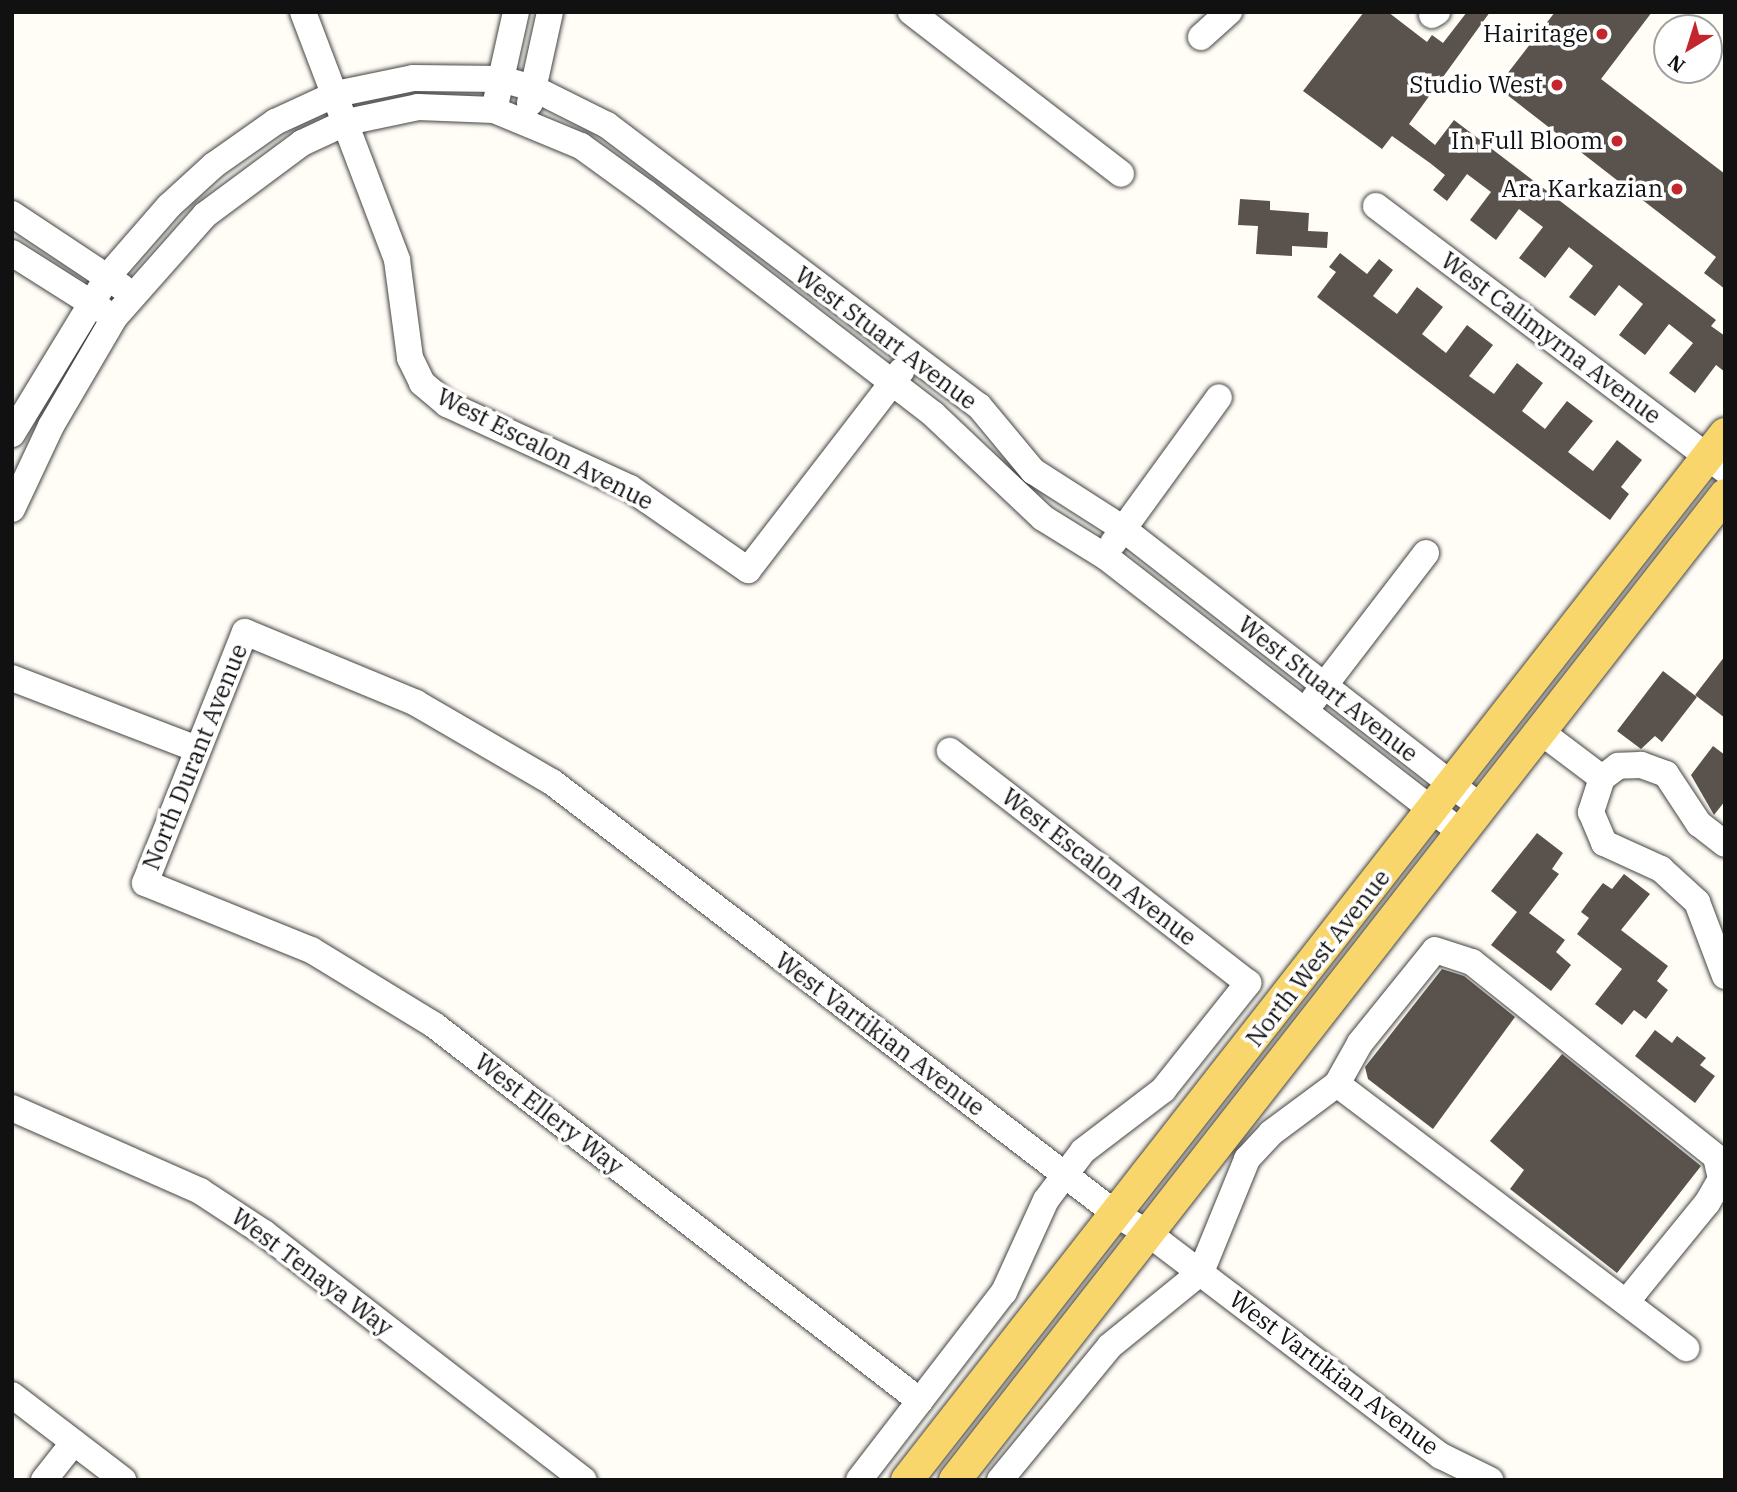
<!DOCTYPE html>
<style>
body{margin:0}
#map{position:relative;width:1737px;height:1492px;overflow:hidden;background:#fffdf5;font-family:"IBM Plex Serif",serif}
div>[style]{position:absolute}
.building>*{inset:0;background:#5a524d}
.roads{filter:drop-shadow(0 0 2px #444) drop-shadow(0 0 2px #444)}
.minor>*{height:26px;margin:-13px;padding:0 13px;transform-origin:13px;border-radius:13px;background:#fff}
.major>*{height:32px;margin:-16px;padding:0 16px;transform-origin:16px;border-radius:16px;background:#f9d66b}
.dots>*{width:19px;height:19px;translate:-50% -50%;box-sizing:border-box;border:4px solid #fff;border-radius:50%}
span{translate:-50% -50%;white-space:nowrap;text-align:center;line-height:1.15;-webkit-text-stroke:7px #fff;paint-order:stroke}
.poi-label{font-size:24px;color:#111}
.right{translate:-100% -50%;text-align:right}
.street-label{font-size:24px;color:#111}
.frame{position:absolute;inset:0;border:14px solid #111;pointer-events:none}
.north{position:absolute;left:1653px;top:14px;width:70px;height:70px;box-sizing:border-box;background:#fff;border:2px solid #a0a0a0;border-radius:50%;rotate:218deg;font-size:19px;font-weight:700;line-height:28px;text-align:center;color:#111}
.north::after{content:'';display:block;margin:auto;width:24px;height:32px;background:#c4262e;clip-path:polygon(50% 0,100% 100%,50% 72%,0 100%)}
</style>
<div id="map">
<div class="building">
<i style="clip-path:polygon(1364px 12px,1388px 12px,1427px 42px,1432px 35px,1443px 43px,1467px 12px,1490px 12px,1409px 124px,1435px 145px,1454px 120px,1716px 320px,1711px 326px,1725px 336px,1725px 372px,1716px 365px,1695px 393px,1669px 373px,1693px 343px,1669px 324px,1645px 355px,1619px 335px,1643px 304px,1619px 285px,1595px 316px,1569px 297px,1593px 266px,1569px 247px,1545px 278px,1519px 258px,1543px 227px,1519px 209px,1496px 240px,1470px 220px,1491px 192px,1467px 174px,1447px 201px,1433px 190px,1445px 175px,1430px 163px,1392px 136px,1382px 149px,1303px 91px)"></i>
<i style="clip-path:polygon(1555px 12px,1652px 12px,1601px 79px,1725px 174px,1725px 289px,1704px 273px,1716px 257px,1497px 87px)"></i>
<i style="clip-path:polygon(1240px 199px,1270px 201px,1270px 210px,1309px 213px,1308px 231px,1328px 232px,1327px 248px,1292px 246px,1292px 256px,1256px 254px,1258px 226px,1238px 225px)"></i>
<i style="clip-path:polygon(1340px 253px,1367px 274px,1379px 259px,1393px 270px,1373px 296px,1397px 314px,1417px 287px,1443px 307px,1422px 334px,1446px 353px,1467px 325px,1493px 345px,1469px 376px,1494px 394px,1517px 363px,1543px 383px,1522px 411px,1545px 429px,1567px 401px,1593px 421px,1568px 452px,1593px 471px,1617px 440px,1642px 460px,1621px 487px,1629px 494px,1610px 520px,1317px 297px,1336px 272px,1329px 267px)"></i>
<i style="clip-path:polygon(1725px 656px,1725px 718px,1695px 695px)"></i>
<i style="clip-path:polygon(1663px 671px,1697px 697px,1662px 742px,1655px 736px,1641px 749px,1617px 731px)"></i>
<i style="clip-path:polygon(1713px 746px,1725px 755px,1725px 801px,1714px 815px,1691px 775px)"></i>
<i style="clip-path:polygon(1537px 833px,1563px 853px,1552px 869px,1559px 874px,1529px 913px,1565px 940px,1556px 952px,1571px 965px,1551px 991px,1491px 945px,1517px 912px,1491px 891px)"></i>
<i style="clip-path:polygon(1624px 874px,1650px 894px,1621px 930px,1668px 966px,1657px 981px,1668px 990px,1646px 1019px,1634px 1010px,1622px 1025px,1595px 1004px,1622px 969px,1577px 934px,1589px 918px,1581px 912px,1592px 897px,1603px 883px,1612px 889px)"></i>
<i style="clip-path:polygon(1442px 969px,1464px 976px,1515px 1017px,1433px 1129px,1368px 1079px,1365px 1067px)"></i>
<i style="clip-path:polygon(1655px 1030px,1672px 1043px,1677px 1036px,1706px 1058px,1700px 1065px,1715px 1076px,1695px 1103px,1635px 1056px)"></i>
<i style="clip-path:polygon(1562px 1054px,1701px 1166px,1617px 1273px,1510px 1189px,1524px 1170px,1490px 1141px)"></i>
</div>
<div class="roads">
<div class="minor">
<i style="left:303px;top:12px;width:265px;rotate:69.2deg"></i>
<i style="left:397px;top:260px;width:99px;rotate:82.4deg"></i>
<i style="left:410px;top:358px;width:28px;rotate:64deg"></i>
<i style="left:422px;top:383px;width:33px;rotate:40deg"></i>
<i style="left:447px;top:404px;width:201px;rotate:24.7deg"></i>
<i style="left:630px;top:488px;width:144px;rotate:34.8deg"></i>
<i style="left:748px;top:570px;width:251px;rotate:-52.4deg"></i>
<i style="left:911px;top:12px;width:265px;rotate:37.6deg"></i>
<i style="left:1432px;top:15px;width:6px;rotate:-31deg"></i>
<i style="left:1201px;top:37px;width:38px;rotate:-42deg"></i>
<i style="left:530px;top:103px;width:93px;rotate:-77.6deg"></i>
<i style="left:494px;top:110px;width:32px;rotate:-77deg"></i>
<i style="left:501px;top:79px;width:33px;rotate:16deg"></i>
<i style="left:533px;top:88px;width:83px;rotate:26.6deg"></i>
<i style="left:607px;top:125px;width:466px;rotate:37.1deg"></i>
<i style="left:979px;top:406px;width:85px;rotate:50.3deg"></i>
<i style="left:1033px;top:471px;width:106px;rotate:32.6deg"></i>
<i style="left:1122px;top:528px;width:456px;rotate:37.9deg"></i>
<i style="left:1376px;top:206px;width:438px;rotate:37.1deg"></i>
<i style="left:12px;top:214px;width:132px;rotate:33.6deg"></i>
<i style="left:12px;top:253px;width:107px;rotate:32.3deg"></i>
<i style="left:12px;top:434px;width:185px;rotate:-58.7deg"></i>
<i style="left:108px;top:276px;width:93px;rotate:-48.9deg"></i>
<i style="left:169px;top:206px;width:61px;rotate:-42.3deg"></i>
<i style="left:214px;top:165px;width:75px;rotate:-35.2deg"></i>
<i style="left:275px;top:122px;width:67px;rotate:-24.7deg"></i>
<i style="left:336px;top:94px;width:79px;rotate:-11.7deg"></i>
<i style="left:413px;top:78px;width:88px;rotate:0.7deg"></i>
<i style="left:501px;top:79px;width:69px;rotate:-77.4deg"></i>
<i style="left:12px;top:509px;width:92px;rotate:-64.8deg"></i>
<i style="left:51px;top:426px;width:125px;rotate:-59.7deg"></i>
<i style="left:114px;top:318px;width:137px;rotate:-48.5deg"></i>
<i style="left:205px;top:215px;width:121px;rotate:-36.6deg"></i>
<i style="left:302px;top:143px;width:50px;rotate:-25deg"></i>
<i style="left:347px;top:122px;width:73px;rotate:-11.9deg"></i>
<i style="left:418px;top:107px;width:76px;rotate:2.3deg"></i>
<i style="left:494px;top:110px;width:94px;rotate:22.5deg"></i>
<i style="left:581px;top:146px;width:80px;rotate:35.9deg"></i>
<i style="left:646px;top:193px;width:362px;rotate:37.6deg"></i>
<i style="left:933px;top:414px;width:151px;rotate:43.4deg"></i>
<i style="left:1043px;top:518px;width:74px;rotate:31.8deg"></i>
<i style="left:1106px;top:557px;width:450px;rotate:37.8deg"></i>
<i style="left:1113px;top:543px;width:180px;rotate:-54deg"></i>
<i style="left:12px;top:678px;width:198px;rotate:21deg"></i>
<i style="left:1314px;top:699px;width:184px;rotate:-52.5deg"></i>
<i style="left:1541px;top:732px;width:76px;rotate:37deg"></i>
<i style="left:1725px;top:844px;width:33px;rotate:-142deg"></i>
<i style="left:1699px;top:824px;width:60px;rotate:-123.4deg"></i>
<i style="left:1666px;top:774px;width:27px;rotate:-160deg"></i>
<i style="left:1641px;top:765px;width:23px;rotate:178deg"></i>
<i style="left:1618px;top:766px;width:20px;rotate:143deg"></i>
<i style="left:1602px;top:778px;width:36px;rotate:108deg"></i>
<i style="left:1591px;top:812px;width:34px;rotate:67deg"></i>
<i style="left:1604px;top:843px;width:63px;rotate:24.5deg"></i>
<i style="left:1661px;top:869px;width:49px;rotate:42.5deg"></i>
<i style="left:1697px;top:902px;width:79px;rotate:69.3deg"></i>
<i style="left:1337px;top:1084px;width:438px;rotate:37.1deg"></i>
<i style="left:12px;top:1108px;width:206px;rotate:23.8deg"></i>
<i style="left:200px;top:1191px;width:77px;rotate:33.3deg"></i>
<i style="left:264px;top:1233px;width:404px;rotate:37.7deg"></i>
<i style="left:12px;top:1395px;width:140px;rotate:37.4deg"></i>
<i style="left:920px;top:1401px;width:614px;rotate:-142.27deg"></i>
<i style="left:434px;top:1025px;width:144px;rotate:-148.6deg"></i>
<i style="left:311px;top:950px;width:179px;rotate:-158deg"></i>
<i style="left:145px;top:883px;width:270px;rotate:-68.3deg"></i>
<i style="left:245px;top:632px;width:185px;rotate:22.5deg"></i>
<i style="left:416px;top:703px;width:157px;rotate:30.2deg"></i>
<i style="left:552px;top:782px;width:710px;rotate:37.45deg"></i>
<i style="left:1116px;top:1214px;width:37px;rotate:31deg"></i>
<i style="left:1148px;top:1233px;width:368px;rotate:37.3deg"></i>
<i style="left:1441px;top:1456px;width:55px;rotate:26.1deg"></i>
<i style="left:44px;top:1480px;width:48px;rotate:-51.7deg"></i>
<i style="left:859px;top:1480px;width:237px;rotate:-52.4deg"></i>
<i style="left:1004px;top:1292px;width:101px;rotate:-65.5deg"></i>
<i style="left:1046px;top:1200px;width:31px;rotate:-53deg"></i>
<i style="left:1065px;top:1175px;width:30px;rotate:-53deg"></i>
<i style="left:1083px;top:1151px;width:101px;rotate:-37.3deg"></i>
<i style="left:1163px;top:1090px;width:137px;rotate:-51.5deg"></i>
<i style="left:1248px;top:983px;width:378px;rotate:-142.1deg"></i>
<i style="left:1000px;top:1480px;width:173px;rotate:-50.6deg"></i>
<i style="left:1110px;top:1346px;width:117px;rotate:-39.1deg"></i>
<i style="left:1201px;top:1272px;width:122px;rotate:-67.8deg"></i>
<i style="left:1247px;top:1159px;width:35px;rotate:-47deg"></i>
<i style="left:1271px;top:1133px;width:82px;rotate:-36.6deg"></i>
<i style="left:1337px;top:1084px;width:47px;rotate:-60.7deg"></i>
<i style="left:1360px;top:1043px;width:119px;rotate:-51.1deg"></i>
<i style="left:1435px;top:950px;width:39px;rotate:18deg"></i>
<i style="left:1472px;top:962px;width:312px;rotate:38.6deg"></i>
<i style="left:1716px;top:1157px;width:23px;rotate:77deg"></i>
<i style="left:1721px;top:1179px;width:28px;rotate:120deg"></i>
<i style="left:1707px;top:1203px;width:127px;rotate:129.2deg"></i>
</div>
<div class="major">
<i style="left:907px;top:1480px;width:1328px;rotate:-51.97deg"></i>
<i style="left:955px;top:1480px;width:1250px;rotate:-51.98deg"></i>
</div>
</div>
<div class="dots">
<i style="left:1602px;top:34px;background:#c4262e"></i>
<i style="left:1557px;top:85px;background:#c4262e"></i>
<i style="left:1617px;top:141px;background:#c4262e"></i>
<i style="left:1677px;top:189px;background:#c4262e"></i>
</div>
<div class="poi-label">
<span class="right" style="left:1588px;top:34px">Hairitage</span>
<span class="right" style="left:1543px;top:85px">Studio West</span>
<span class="right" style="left:1603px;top:141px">In Full Bloom</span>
<span class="right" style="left:1663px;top:189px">Ara Karkazian</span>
</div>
<div class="street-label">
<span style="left:886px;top:338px;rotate:37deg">West Stuart Avenue</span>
<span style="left:1551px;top:338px;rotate:37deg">West Calimyrna Avenue</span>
<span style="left:545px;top:449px;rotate:27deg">West Escalon Avenue</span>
<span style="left:1328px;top:689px;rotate:38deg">West Stuart Avenue</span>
<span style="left:195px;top:757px;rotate:-68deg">North Durant Avenue</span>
<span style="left:1099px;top:867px;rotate:38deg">West Escalon Avenue</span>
<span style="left:1318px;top:958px;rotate:-52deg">North West Avenue</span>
<span style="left:880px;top:1034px;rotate:37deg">West Vartikian Avenue</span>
<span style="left:549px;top:1114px;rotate:38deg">West Ellery Way</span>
<span style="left:312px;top:1272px;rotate:37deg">West Tenaya Way</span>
<span style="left:1334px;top:1373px;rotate:37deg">West Vartikian Avenue</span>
</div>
<div class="frame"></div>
<div class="north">N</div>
</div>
